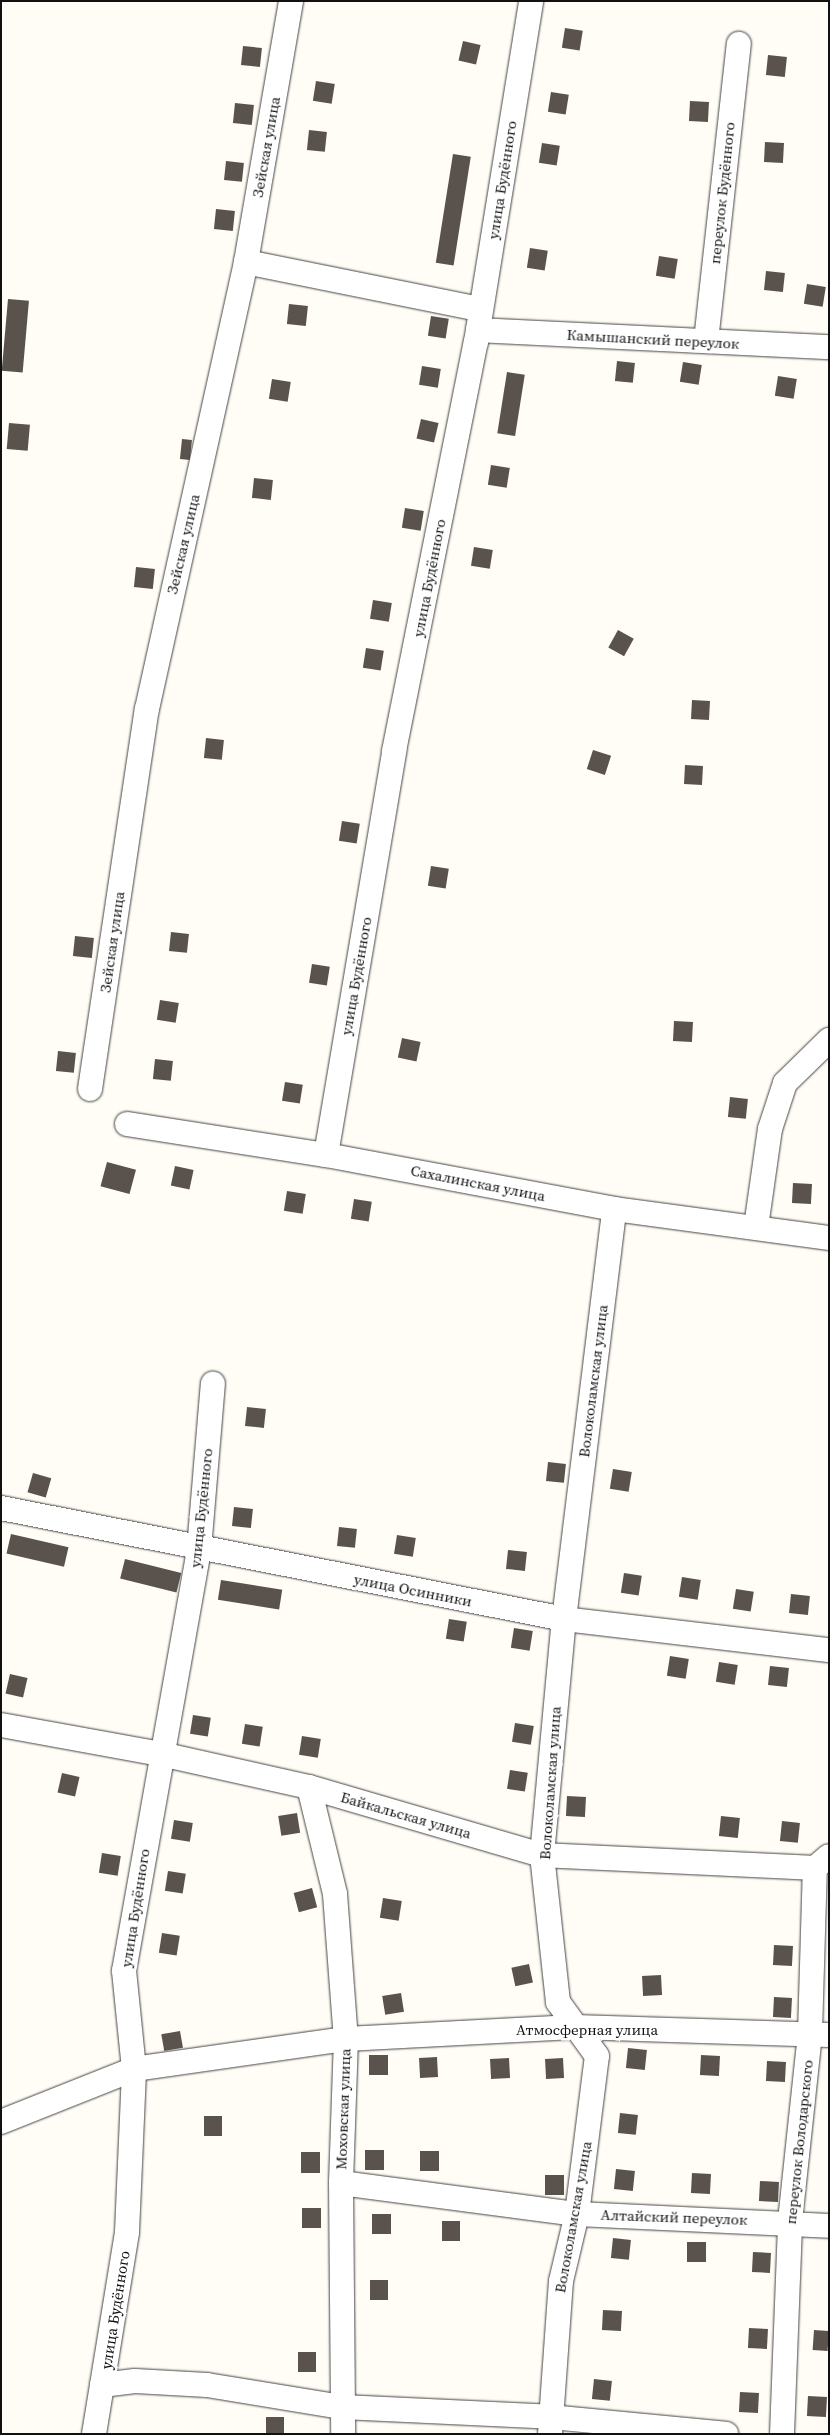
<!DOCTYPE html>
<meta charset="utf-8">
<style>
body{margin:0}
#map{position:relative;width:830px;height:2435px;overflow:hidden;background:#fffdf5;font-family:"Source Serif 4",serif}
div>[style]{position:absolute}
.building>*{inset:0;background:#5a524d;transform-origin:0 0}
.roads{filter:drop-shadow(0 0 1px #444) drop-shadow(0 0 1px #444)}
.minor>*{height:24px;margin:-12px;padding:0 12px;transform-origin:12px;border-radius:12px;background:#fff}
span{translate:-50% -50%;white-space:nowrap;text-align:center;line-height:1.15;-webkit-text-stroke:5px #fff;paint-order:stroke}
.street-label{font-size:15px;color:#111}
.frame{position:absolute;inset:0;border:2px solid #111;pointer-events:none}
</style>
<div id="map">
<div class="building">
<i style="left:565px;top:28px;width:18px;height:20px;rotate:9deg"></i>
<i style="left:463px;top:41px;width:18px;height:20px;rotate:13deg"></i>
<i style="left:243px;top:46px;width:19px;height:19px;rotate:6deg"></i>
<i style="left:768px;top:55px;width:19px;height:20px;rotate:6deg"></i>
<i style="left:316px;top:81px;width:19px;height:20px;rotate:9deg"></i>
<i style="left:551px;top:92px;width:18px;height:20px;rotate:9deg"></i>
<i style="left:690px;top:101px;width:19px;height:20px;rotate:3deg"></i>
<i style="left:235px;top:103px;width:19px;height:20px;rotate:6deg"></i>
<i style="left:309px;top:130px;width:18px;height:20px;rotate:6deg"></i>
<i style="left:765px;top:142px;width:19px;height:20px;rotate:3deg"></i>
<i style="left:542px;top:143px;width:18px;height:20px;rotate:9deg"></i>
<i style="left:453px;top:154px;width:18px;height:110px;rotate:9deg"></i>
<i style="left:226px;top:161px;width:18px;height:19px;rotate:6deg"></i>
<i style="left:216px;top:209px;width:19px;height:20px;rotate:6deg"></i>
<i style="left:530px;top:248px;width:18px;height:20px;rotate:9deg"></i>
<i style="left:659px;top:256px;width:19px;height:20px;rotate:9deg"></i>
<i style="left:766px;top:271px;width:19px;height:19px;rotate:6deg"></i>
<i style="left:807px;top:284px;width:19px;height:20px;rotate:9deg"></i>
<i style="left:8px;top:299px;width:21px;height:72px;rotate:5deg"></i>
<i style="left:289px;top:304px;width:19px;height:20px;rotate:6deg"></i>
<i style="left:431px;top:316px;width:18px;height:20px;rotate:9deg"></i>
<i style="left:617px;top:361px;width:18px;height:20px;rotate:6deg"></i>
<i style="left:683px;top:362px;width:19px;height:20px;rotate:9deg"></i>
<i style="left:422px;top:366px;width:19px;height:19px;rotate:9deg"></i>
<i style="left:507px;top:372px;width:18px;height:62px;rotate:9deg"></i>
<i style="left:778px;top:376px;width:19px;height:20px;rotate:9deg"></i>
<i style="left:272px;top:379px;width:19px;height:20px;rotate:9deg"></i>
<i style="left:421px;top:419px;width:18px;height:20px;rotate:13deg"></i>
<i style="left:9px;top:423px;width:21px;height:26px;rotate:5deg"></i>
<i style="left:182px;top:439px;width:10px;height:20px;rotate:6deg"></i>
<i style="left:491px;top:465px;width:19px;height:20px;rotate:9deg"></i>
<i style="left:254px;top:478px;width:19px;height:20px;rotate:6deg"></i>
<i style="left:405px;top:508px;width:19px;height:20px;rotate:9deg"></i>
<i style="left:474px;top:547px;width:19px;height:19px;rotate:9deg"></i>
<i style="left:136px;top:567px;width:19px;height:20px;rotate:6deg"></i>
<i style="left:373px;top:600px;width:19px;height:19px;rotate:9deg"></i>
<i style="left:618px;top:630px;width:18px;height:20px;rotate:29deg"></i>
<i style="left:366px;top:648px;width:18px;height:20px;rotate:9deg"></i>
<i style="left:692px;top:700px;width:18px;height:19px;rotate:3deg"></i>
<i style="left:206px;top:738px;width:18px;height:20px;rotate:6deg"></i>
<i style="left:593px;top:750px;width:19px;height:20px;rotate:18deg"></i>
<i style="left:685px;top:765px;width:18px;height:19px;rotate:3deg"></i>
<i style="left:342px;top:821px;width:18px;height:20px;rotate:9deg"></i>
<i style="left:431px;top:866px;width:18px;height:20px;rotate:9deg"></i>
<i style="left:171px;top:932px;width:18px;height:19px;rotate:6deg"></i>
<i style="left:75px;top:936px;width:19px;height:20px;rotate:6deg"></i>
<i style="left:312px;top:964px;width:18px;height:19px;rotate:9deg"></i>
<i style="left:160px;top:1000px;width:19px;height:20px;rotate:9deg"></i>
<i style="left:674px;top:1021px;width:19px;height:20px;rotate:3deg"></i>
<i style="left:402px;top:1038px;width:19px;height:20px;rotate:12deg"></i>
<i style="left:58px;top:1051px;width:18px;height:20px;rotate:6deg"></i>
<i style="left:155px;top:1059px;width:18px;height:20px;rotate:6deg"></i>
<i style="left:285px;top:1082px;width:18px;height:19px;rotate:9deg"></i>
<i style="left:730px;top:1097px;width:18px;height:20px;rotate:6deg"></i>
<i style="left:107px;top:1162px;width:30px;height:25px;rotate:15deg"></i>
<i style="left:175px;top:1166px;width:19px;height:20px;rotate:12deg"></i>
<i style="left:793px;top:1183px;width:19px;height:20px;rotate:3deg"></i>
<i style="left:287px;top:1191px;width:19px;height:20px;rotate:9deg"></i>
<i style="left:354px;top:1199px;width:18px;height:20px;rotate:9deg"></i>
<i style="left:247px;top:1407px;width:19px;height:19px;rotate:6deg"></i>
<i style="left:548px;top:1462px;width:18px;height:19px;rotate:6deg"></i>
<i style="left:613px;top:1469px;width:19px;height:20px;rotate:9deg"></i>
<i style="left:33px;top:1473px;width:19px;height:20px;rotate:16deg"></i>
<i style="left:234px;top:1507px;width:19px;height:19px;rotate:6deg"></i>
<i style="left:339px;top:1527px;width:18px;height:19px;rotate:6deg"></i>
<i style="left:11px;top:1534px;width:59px;height:20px;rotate:13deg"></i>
<i style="left:397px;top:1535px;width:19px;height:19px;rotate:9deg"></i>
<i style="left:508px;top:1550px;width:19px;height:19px;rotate:6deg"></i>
<i style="left:125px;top:1559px;width:58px;height:20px;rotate:14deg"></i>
<i style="left:624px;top:1573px;width:18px;height:20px;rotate:9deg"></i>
<i style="left:682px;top:1577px;width:19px;height:20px;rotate:9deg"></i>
<i style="left:221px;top:1580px;width:62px;height:20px;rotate:9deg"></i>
<i style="left:736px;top:1589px;width:18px;height:20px;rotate:9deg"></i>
<i style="left:791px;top:1594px;width:19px;height:19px;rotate:6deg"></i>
<i style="left:449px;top:1619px;width:18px;height:20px;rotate:9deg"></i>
<i style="left:514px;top:1628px;width:19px;height:20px;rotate:9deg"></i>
<i style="left:670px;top:1656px;width:19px;height:20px;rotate:9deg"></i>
<i style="left:719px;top:1662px;width:19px;height:20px;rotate:9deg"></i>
<i style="left:770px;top:1666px;width:19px;height:19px;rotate:6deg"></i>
<i style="left:10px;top:1674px;width:18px;height:20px;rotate:13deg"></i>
<i style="left:193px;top:1715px;width:18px;height:19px;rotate:9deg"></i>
<i style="left:515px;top:1723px;width:19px;height:19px;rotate:9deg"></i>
<i style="left:245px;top:1724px;width:18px;height:20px;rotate:9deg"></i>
<i style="left:302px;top:1736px;width:19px;height:19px;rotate:9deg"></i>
<i style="left:510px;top:1770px;width:18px;height:19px;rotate:9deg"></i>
<i style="left:62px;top:1773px;width:18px;height:20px;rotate:13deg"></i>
<i style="left:567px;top:1796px;width:19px;height:20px;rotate:3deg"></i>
<i style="left:297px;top:1813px;width:20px;height:19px;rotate:81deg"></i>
<i style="left:721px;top:1816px;width:19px;height:20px;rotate:6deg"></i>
<i style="left:174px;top:1820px;width:19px;height:19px;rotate:9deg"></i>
<i style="left:782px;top:1821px;width:18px;height:20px;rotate:6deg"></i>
<i style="left:102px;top:1853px;width:19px;height:20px;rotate:9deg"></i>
<i style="left:168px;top:1871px;width:18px;height:20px;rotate:9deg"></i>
<i style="left:312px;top:1888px;width:20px;height:19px;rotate:75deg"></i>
<i style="left:383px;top:1898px;width:19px;height:20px;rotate:9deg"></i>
<i style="left:162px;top:1933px;width:18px;height:20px;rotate:9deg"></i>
<i style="left:774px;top:1945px;width:19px;height:20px;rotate:3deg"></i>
<i style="left:529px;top:1964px;width:19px;height:18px;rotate:78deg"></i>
<i style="left:661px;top:1975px;width:20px;height:19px;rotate:87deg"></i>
<i style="left:401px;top:1993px;width:19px;height:19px;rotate:81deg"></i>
<i style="left:774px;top:1997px;width:18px;height:20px;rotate:3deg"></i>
<i style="left:180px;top:2031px;width:17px;height:19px;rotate:80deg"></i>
<i style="left:628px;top:2048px;width:19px;height:20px;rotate:6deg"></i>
<i style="left:369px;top:2055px;width:19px;height:20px"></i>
<i style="left:701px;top:2055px;width:19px;height:20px;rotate:3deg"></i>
<i style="left:437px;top:2057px;width:20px;height:18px;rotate:87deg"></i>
<i style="left:509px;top:2058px;width:20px;height:19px;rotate:87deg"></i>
<i style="left:563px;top:2058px;width:20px;height:18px;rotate:87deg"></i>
<i style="left:767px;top:2061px;width:19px;height:20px;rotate:3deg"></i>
<i style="left:620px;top:2113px;width:18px;height:20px;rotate:6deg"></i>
<i style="left:204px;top:2116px;width:18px;height:20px"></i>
<i style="left:365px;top:2150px;width:19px;height:20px"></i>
<i style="left:420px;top:2151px;width:19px;height:20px"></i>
<i style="left:320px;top:2152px;width:21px;height:19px;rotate:90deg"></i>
<i style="left:616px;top:2169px;width:19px;height:20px;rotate:6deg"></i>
<i style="left:692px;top:2173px;width:19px;height:20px;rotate:3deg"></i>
<i style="left:545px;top:2175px;width:19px;height:20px"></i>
<i style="left:760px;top:2181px;width:19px;height:20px;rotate:3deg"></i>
<i style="left:302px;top:2208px;width:19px;height:20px"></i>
<i style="left:372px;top:2214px;width:19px;height:20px"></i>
<i style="left:442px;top:2221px;width:18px;height:20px"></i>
<i style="left:613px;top:2238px;width:18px;height:20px;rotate:6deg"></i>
<i style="left:687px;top:2242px;width:19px;height:20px"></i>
<i style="left:753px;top:2252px;width:18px;height:20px;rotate:3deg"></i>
<i style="left:370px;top:2280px;width:18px;height:20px"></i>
<i style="left:603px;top:2310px;width:19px;height:20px;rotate:3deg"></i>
<i style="left:749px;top:2328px;width:19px;height:20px;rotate:3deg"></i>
<i style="left:814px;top:2330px;width:15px;height:20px;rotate:4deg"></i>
<i style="left:298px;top:2352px;width:18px;height:20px"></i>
<i style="left:594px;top:2379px;width:18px;height:20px;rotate:6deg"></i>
<i style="left:740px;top:2392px;width:19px;height:20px;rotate:3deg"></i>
<i style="left:808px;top:2396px;width:19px;height:20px;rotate:3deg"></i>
<i style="left:266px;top:2417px;width:18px;height:17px"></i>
</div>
<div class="roads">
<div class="minor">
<i style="left:246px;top:262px;width:239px;rotate:11.4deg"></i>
<i style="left:478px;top:330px;width:351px;rotate:2.8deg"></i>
<i style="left:706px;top:341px;width:299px;rotate:-83.7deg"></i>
<i style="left:90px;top:1089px;width:384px;rotate:-81.5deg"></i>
<i style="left:147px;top:709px;width:458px;rotate:-77.5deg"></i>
<i style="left:246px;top:262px;width:265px;rotate:-80.2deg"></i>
<i style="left:127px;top:1124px;width:201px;rotate:8.9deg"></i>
<i style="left:326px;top:1155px;width:293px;rotate:10.6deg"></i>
<i style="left:614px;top:1209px;width:217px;rotate:7.7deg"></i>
<i style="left:326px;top:1155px;width:410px;rotate:-80.4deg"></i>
<i style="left:394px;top:751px;width:417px;rotate:-78.7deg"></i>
<i style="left:476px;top:342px;width:345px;rotate:-80.8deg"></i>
<i style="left:756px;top:1227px;width:99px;rotate:-81.9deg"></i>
<i style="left:770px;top:1129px;width:48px;rotate:-71.9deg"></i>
<i style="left:785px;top:1083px;width:62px;rotate:-44.3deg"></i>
<i style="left:1px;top:1508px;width:574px;rotate:11.15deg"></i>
<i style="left:564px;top:1619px;width:267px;rotate:6.7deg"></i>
<i style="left:1px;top:1725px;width:163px;rotate:10.3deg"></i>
<i style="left:161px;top:1754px;width:152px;rotate:12.6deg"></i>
<i style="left:309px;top:1787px;width:243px;rotate:16.3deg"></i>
<i style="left:542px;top:1855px;width:273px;rotate:2.7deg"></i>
<i style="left:309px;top:1787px;width:110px;rotate:76.3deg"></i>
<i style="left:335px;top:1894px;width:145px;rotate:85.7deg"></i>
<i style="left:346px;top:2039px;width:144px;rotate:92deg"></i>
<i style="left:341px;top:2183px;width:251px;rotate:89.5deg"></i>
<i style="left:1px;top:2122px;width:143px;rotate:-21.7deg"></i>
<i style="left:134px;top:2069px;width:214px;rotate:-8.1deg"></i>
<i style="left:346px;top:2039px;width:228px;rotate:-3deg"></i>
<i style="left:574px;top:2027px;width:255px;rotate:1.8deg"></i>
<i style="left:341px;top:2183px;width:238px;rotate:7.5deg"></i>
<i style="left:577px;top:2214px;width:252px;rotate:2.7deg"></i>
<i style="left:102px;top:2385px;width:33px;rotate:-7deg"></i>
<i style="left:135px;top:2381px;width:72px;rotate:3.2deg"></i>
<i style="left:207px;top:2385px;width:137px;rotate:9.3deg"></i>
<i style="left:342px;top:2407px;width:209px;rotate:2.7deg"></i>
<i style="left:551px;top:2417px;width:176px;rotate:5.5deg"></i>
<i style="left:94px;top:2434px;width:205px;rotate:-80.7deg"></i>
<i style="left:127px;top:2232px;width:163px;rotate:-87.5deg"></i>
<i style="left:134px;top:2069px;width:99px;rotate:-95.8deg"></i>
<i style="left:124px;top:1971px;width:429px;rotate:-79.9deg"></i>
<i style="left:199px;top:1549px;width:166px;rotate:-85.2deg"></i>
<i style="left:550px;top:2434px;width:153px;rotate:-85.9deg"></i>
<i style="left:561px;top:2281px;width:69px;rotate:-76.6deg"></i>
<i style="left:577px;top:2214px;width:159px;rotate:-82.8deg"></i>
<i style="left:597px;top:2056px;width:67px;rotate:-125.8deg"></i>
<i style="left:558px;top:2002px;width:148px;rotate:-96.2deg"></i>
<i style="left:542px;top:1855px;width:237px;rotate:-84.7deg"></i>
<i style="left:564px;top:1619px;width:413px;rotate:-83deg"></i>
<i style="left:782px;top:2434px;width:213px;rotate:-87.8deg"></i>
<i style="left:790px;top:2221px;width:189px;rotate:-83.9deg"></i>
<i style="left:810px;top:2033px;width:165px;rotate:-88.3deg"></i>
<i style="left:815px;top:1868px;width:18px;rotate:-41deg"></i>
</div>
</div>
<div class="street-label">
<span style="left:266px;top:147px;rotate:-80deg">Зейская улица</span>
<span style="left:502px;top:180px;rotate:-81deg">улица Будённого</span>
<span style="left:722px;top:193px;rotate:-84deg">переулок Будённого</span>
<span style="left:653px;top:339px;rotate:3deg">Камышанский переулок</span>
<span style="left:183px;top:544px;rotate:-77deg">Зейская улица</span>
<span style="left:429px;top:578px;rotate:-79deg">улица Будённого</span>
<span style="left:112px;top:942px;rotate:-82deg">Зейская улица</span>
<span style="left:356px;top:976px;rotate:-80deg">улица Будённого</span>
<span style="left:478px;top:1183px;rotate:11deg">Сахалинская улица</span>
<span style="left:593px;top:1381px;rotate:-83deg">Волоколамская улица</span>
<span style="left:201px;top:1508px;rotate:-84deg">улица Будённого</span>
<span style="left:413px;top:1590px;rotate:11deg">улица Осинники</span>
<span style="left:550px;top:1783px;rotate:-86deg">Волоколамская улица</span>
<span style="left:406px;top:1815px;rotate:16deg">Байкальская улица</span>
<span style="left:135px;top:1908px;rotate:-81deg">улица Будённого</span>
<span style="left:587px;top:2030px">Атмосферная улица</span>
<span style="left:343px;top:2109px;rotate:-88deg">Моховская улица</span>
<span style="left:799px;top:2142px;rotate:-84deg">переулок Володарского</span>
<span style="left:573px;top:2217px;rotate:-80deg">Волоколамская улица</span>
<span style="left:674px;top:2217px;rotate:2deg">Алтайский переулок</span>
<span style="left:115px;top:2310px;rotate:-81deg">улица Будённого</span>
</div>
<div class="frame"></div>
</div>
